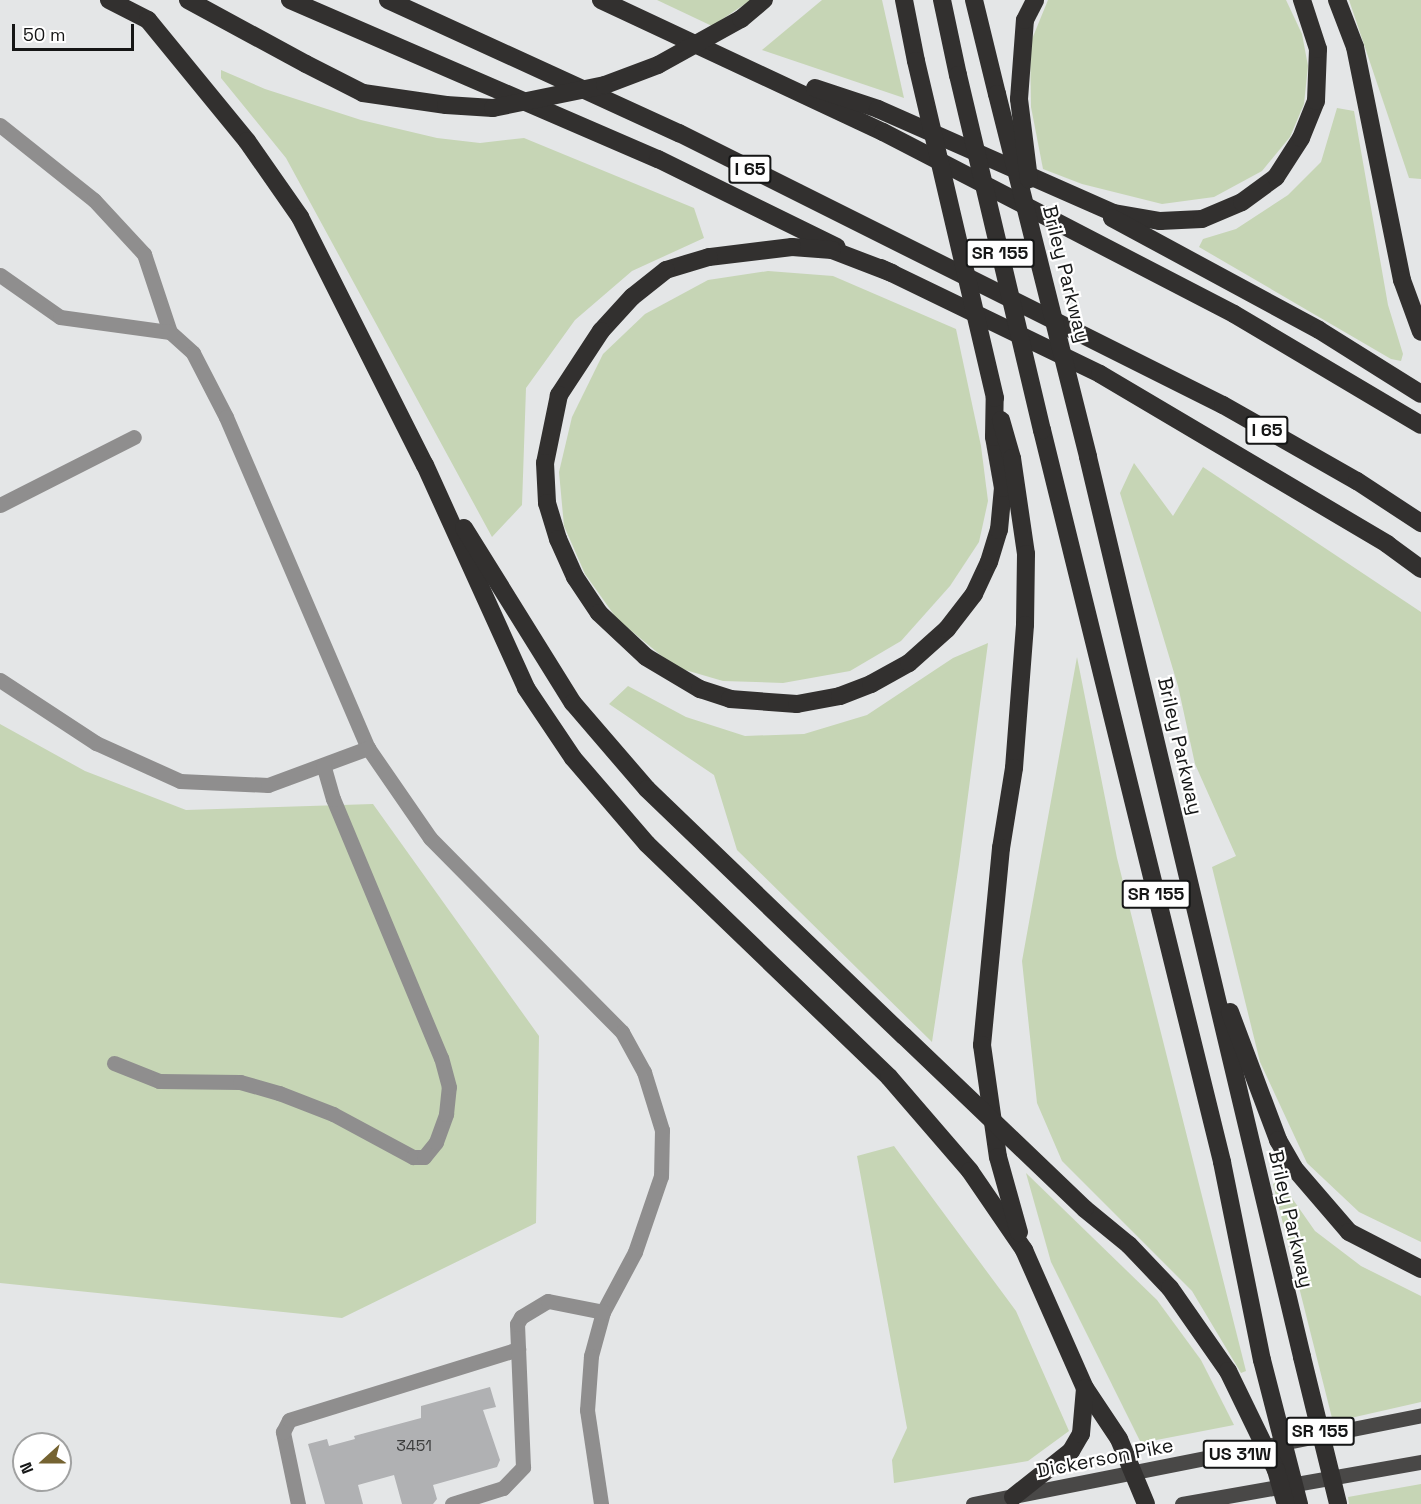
<!DOCTYPE html>
<style>
body{margin:0}
#map{position:relative;width:1421px;height:1504px;overflow:hidden;background:#e4e6e7;font-family:"Space Grotesk",sans-serif}
div>[style]{position:absolute}
.green>*{inset:0;background:#c6d5b5}
.building>*{inset:0;background:#b0b1b3}
.minor>*{height:15px;margin:-7.5px;padding:0 7.5px;transform-origin:7.5px;border-radius:7.5px;background:#8f8e8e}
.major>*{height:15px;margin:-7.5px;padding:0 7.5px;transform-origin:7.5px;border-radius:7.5px;background:#494847}
.highway>*{height:18px;margin:-9px;padding:0 9px;transform-origin:9px;border-radius:9px;background:#32302f}
.highway-bridge>*{height:18px;margin:-9px;padding:0 9px;transform-origin:9px;border-radius:9px;background:#32302f}
span{translate:-50% -50%;white-space:nowrap;text-align:center;line-height:1.15;-webkit-text-stroke:4.5px #fff;paint-order:stroke}
.number-label{font-size:16px;color:#3c3d3d}
.number-label span{-webkit-text-stroke-width:0}
.shield-label span{padding:2px 4px;background:#fff;border:2px solid;border-radius:4px;-webkit-text-stroke-width:0}
.shield-label{font-size:18px;color:#151616;font-weight:700}
.street-label{font-size:20px;color:#151616}
.north{position:absolute;left:12px;top:1432px;width:60px;height:60px;box-sizing:border-box;background:#fff;border:2px solid #a1a2a2;border-radius:50%;rotate:249deg;font-size:16px;font-weight:700;line-height:24px;text-align:center;color:#151616}
.north::after{content:'';display:block;margin:auto;width:21px;height:27px;background:#756331;clip-path:polygon(50% 0,100% 100%,50% 72%,0 100%)}
.scale{position:absolute;left:12px;top:24px;width:122px;height:27px;box-sizing:border-box;border:3px solid #151616;border-top:0;padding-left:8px;font-size:18px;line-height:21px;white-space:nowrap;color:#151616;-webkit-text-stroke:4px #fff;paint-order:stroke}
</style>
<div id="map">
<div class="green">
<i style="clip-path:polygon(657px 0,751px 0,712px 26px)"></i>
<i style="clip-path:polygon(822px 0,882px 0,904px 98px,762px 50px)"></i>
<i style="clip-path:polygon(1048px 0,1286px 0,1302px 34px,1308px 66px,1304px 104px,1290px 137px,1262px 171px,1214px 197px,1162px 204px,1082px 184px,1043px 169px,1031px 107px,1030px 44px)"></i>
<i style="clip-path:polygon(1349px 0,1421px 0,1421px 179px,1409px 178px)"></i>
<i style="clip-path:polygon(221px 70px,265px 89px,361px 120px,437px 138px,480px 143px,524px 138px,694px 208px,704px 238px,632px 271px,575px 320px,526px 388px,522px 505px,492px 537px,286px 158px,221px 78px)"></i>
<i style="clip-path:polygon(1337px 108px,1354px 111px,1388px 305px,1403px 354px,1401px 361px,1391px 359px,1199px 247px,1203px 239px,1236px 229px,1288px 195px,1321px 162px)"></i>
<i style="clip-path:polygon(768px 271px,833px 276px,956px 329px,981px 446px,988px 501px,979px 542px,950px 586px,901px 641px,850px 671px,783px 683px,723px 681px,675px 667px,617px 619px,585px 574px,564px 526px,559px 472px,572px 417px,603px 354px,645px 314px,708px 280px)"></i>
<i style="clip-path:polygon(1134px 463px,1173px 516px,1203px 467px,1421px 612px,1421px 1242px,1359px 1212px,1307px 1163px,1260px 1062px,1212px 867px,1236px 856px,1195px 764px,1178px 686px,1120px 493px)"></i>
<i style="clip-path:polygon(988px 643px,959px 864px,932px 1042px,737px 850px,714px 775px,609px 704px,628px 686px,686px 717px,745px 736px,804px 734px,867px 715px,953px 658px)"></i>
<i style="clip-path:polygon(1077px 657px,1117px 858px,1246px 1371px,1241px 1373px,1192px 1291px,1062px 1161px,1037px 1103px,1022px 961px)"></i>
<i style="clip-path:polygon(0 724px,85px 771px,186px 810px,373px 804px,539px 1036px,536px 1223px,342px 1318px,0 1283px)"></i>
<i style="clip-path:polygon(894px 1146px,1016px 1311px,1069px 1431px,1028px 1461px,894px 1483px,892px 1460px,907px 1428px,857px 1156px)"></i>
<i style="clip-path:polygon(1026px 1173px,1157px 1300px,1201px 1360px,1234px 1425px,1141px 1443px,1051px 1262px)"></i>
<i style="clip-path:polygon(1280px 1181px,1315px 1231px,1361px 1266px,1421px 1296px,1421px 1402px,1333px 1422px,1273px 1184px)"></i>
<i style="clip-path:polygon(1421px 1484px,1421px 1504px,1349px 1504px,1348px 1497px)"></i>
</div>
<div class="building">
<i style="clip-path:polygon(490px 1387px,496px 1407px,483px 1410px,500px 1460px,497px 1467px,433px 1485px,437px 1499px,433px 1504px,402px 1504px,394px 1475px,358px 1485px,363px 1504px,325px 1504px,308px 1444px,327px 1439px,329px 1446px,355px 1439px,354px 1436px,421px 1418px,421px 1406px)"></i>
</div>
<div class="minor">
<i style="left:0;top:125px;width:120px;rotate:38.6deg"></i>
<i style="left:94px;top:200px;width:74px;rotate:47.2deg"></i>
<i style="left:144px;top:254px;width:82px;rotate:71.6deg"></i>
<i style="left:170px;top:332px;width:31px;rotate:42deg"></i>
<i style="left:193px;top:353px;width:72px;rotate:62.7deg"></i>
<i style="left:226px;top:417px;width:360px;rotate:66.8deg"></i>
<i style="left:368px;top:748px;width:109px;rotate:55.4deg"></i>
<i style="left:430px;top:838px;width:273px;rotate:45.3deg"></i>
<i style="left:622px;top:1032px;width:46px;rotate:61.2deg"></i>
<i style="left:644px;top:1072px;width:61px;rotate:72.8deg"></i>
<i style="left:662px;top:1130px;width:46px;rotate:91.2deg"></i>
<i style="left:661px;top:1176px;width:80px;rotate:108.9deg"></i>
<i style="left:635px;top:1252px;width:68px;rotate:118.1deg"></i>
<i style="left:603px;top:1312px;width:46px;rotate:105.3deg"></i>
<i style="left:591px;top:1356px;width:54px;rotate:94.2deg"></i>
<i style="left:587px;top:1410px;width:95px;rotate:81.5deg"></i>
<i style="left:0;top:275px;width:73px;rotate:35deg"></i>
<i style="left:60px;top:317px;width:111px;rotate:7.8deg"></i>
<i style="left:0;top:505px;width:150px;rotate:-26.9deg"></i>
<i style="left:0;top:680px;width:115px;rotate:33.3deg"></i>
<i style="left:96px;top:743px;width:92px;rotate:24.3deg"></i>
<i style="left:180px;top:781px;width:88px;rotate:2.6deg"></i>
<i style="left:268px;top:785px;width:107px;rotate:-20.3deg"></i>
<i style="left:114px;top:1063px;width:48px;rotate:21.8deg"></i>
<i style="left:159px;top:1081px;width:81px;rotate:0.7deg"></i>
<i style="left:240px;top:1082px;width:41px;rotate:15.8deg"></i>
<i style="left:279px;top:1093px;width:58px;rotate:21.3deg"></i>
<i style="left:333px;top:1114px;width:91px;rotate:28.3deg"></i>
<i style="left:413px;top:1157px;width:11px"></i>
<i style="left:424px;top:1157px;width:19px;rotate:-51deg"></i>
<i style="left:436px;top:1142px;width:30px;rotate:-70deg"></i>
<i style="left:446px;top:1114px;width:27px;rotate:-84deg"></i>
<i style="left:449px;top:1087px;width:30px;rotate:-105deg"></i>
<i style="left:441px;top:1058px;width:281px;rotate:-112.6deg"></i>
<i style="left:333px;top:799px;width:35px;rotate:-106deg"></i>
<i style="left:298px;top:1504px;width:74px;rotate:-101.8deg"></i>
<i style="left:283px;top:1432px;width:13px;rotate:-63deg"></i>
<i style="left:289px;top:1420px;width:240px;rotate:-17.2deg"></i>
<i style="left:452px;top:1504px;width:53px;rotate:-17.4deg"></i>
<i style="left:503px;top:1488px;width:29px;rotate:-46deg"></i>
<i style="left:523px;top:1467px;width:143px;rotate:-92.4deg"></i>
<i style="left:517px;top:1324px;width:8px;rotate:-60deg"></i>
<i style="left:521px;top:1317px;width:31px;rotate:-31deg"></i>
<i style="left:548px;top:1301px;width:56px;rotate:11.3deg"></i>
</div>
<div class="major">
<i style="left:973px;top:1504px;width:457px;rotate:-11.2deg"></i>
<i style="left:1182px;top:1504px;width:243px;rotate:-10deg"></i>
</div>
<div class="highway">
<i style="left:109px;top:0;width:44px;rotate:27.1deg"></i>
<i style="left:148px;top:20px;width:156px;rotate:50.7deg"></i>
<i style="left:247px;top:141px;width:93px;rotate:55.1deg"></i>
<i style="left:300px;top:217px;width:278px;rotate:63.3deg"></i>
<i style="left:425px;top:465px;width:245px;rotate:65.6deg"></i>
<i style="left:526px;top:688px;width:84px;rotate:56.1deg"></i>
<i style="left:573px;top:758px;width:113px;rotate:49.3deg"></i>
<i style="left:647px;top:844px;width:336px;rotate:43.9deg"></i>
<i style="left:889px;top:1077px;width:124px;rotate:49.2deg"></i>
<i style="left:970px;top:1171px;width:96px;rotate:55.6deg"></i>
<i style="left:1024px;top:1250px;width:151px;rotate:66.2deg"></i>
<i style="left:1085px;top:1388px;width:61px;rotate:56.3deg"></i>
<i style="left:1119px;top:1439px;width:70px;rotate:67.4deg"></i>
<i style="left:188px;top:0;width:134px;rotate:28.5deg"></i>
<i style="left:290px;top:0;width:401px;rotate:23.4deg"></i>
<i style="left:658px;top:159px;width:199px;rotate:26.2deg"></i>
<i style="left:388px;top:0;width:320px;rotate:24.6deg"></i>
<i style="left:679px;top:133px;width:608px;rotate:26.57deg"></i>
<i style="left:1223px;top:405px;width:154px;rotate:29.6deg"></i>
<i style="left:1357px;top:481px;width:77px;rotate:33.3deg"></i>
<i style="left:601px;top:0;width:311px;rotate:25.1deg"></i>
<i style="left:883px;top:132px;width:395px;rotate:27.4deg"></i>
<i style="left:1234px;top:314px;width:217px;rotate:30.7deg"></i>
<i style="left:904px;top:0;width:62px;rotate:78.9deg"></i>
<i style="left:942px;top:0;width:77px;rotate:78deg"></i>
<i style="left:974px;top:0;width:97px;rotate:76.3deg"></i>
<i style="left:1337px;top:0;width:50px;rotate:69deg"></i>
<i style="left:1355px;top:47px;width:238px;rotate:78.6deg"></i>
<i style="left:1402px;top:280px;width:55px;rotate:69.9deg"></i>
<i style="left:815px;top:88px;width:66px;rotate:18.4deg"></i>
<i style="left:878px;top:109px;width:258px;rotate:23.8deg"></i>
<i style="left:1114px;top:213px;width:47px;rotate:9.9deg"></i>
<i style="left:1160px;top:221px;width:42px;rotate:-2.7deg"></i>
<i style="left:1202px;top:219px;width:43px;rotate:-23deg"></i>
<i style="left:1242px;top:202px;width:42px;rotate:-36.3deg"></i>
<i style="left:1276px;top:177px;width:46px;rotate:-57.3deg"></i>
<i style="left:1301px;top:138px;width:40px;rotate:-68deg"></i>
<i style="left:1316px;top:101px;width:52px;rotate:-87.8deg"></i>
<i style="left:1318px;top:49px;width:52px;rotate:-108.1deg"></i>
<i style="left:1019px;top:99px;width:79px;rotate:-85.7deg"></i>
<i style="left:1025px;top:20px;width:22px;rotate:-63deg"></i>
<i style="left:1112px;top:218px;width:235px;rotate:28.4deg"></i>
<i style="left:1319px;top:330px;width:120px;rotate:32.1deg"></i>
<i style="left:881px;top:268px;width:243px;rotate:25.8deg"></i>
<i style="left:1100px;top:374px;width:334px;rotate:30.6deg"></i>
<i style="left:1387px;top:544px;width:42px;rotate:36.3deg"></i>
<i style="left:892px;top:273px;width:64px;rotate:-159deg"></i>
<i style="left:832px;top:250px;width:40px;rotate:-175.7deg"></i>
<i style="left:792px;top:247px;width:84px;rotate:173.1deg"></i>
<i style="left:709px;top:257px;width:45px;rotate:163.2deg"></i>
<i style="left:666px;top:270px;width:43px;rotate:141.5deg"></i>
<i style="left:632px;top:297px;width:46px;rotate:132.4deg"></i>
<i style="left:601px;top:331px;width:77px;rotate:123.3deg"></i>
<i style="left:559px;top:395px;width:69px;rotate:101.6deg"></i>
<i style="left:545px;top:463px;width:40px;rotate:87.1deg"></i>
<i style="left:547px;top:503px;width:38px;rotate:73deg"></i>
<i style="left:558px;top:539px;width:42px;rotate:65.9deg"></i>
<i style="left:575px;top:577px;width:43px;rotate:56.3deg"></i>
<i style="left:599px;top:613px;width:64px;rotate:43.1deg"></i>
<i style="left:646px;top:657px;width:63px;rotate:30.7deg"></i>
<i style="left:700px;top:689px;width:32px;rotate:18deg"></i>
<i style="left:730px;top:699px;width:67px;rotate:4.3deg"></i>
<i style="left:797px;top:704px;width:44px;rotate:-10.5deg"></i>
<i style="left:840px;top:696px;width:33px;rotate:-21deg"></i>
<i style="left:871px;top:684px;width:43px;rotate:-28.9deg"></i>
<i style="left:909px;top:663px;width:51px;rotate:-41.8deg"></i>
<i style="left:947px;top:629px;width:44px;rotate:-52.4deg"></i>
<i style="left:974px;top:594px;width:35px;rotate:-65deg"></i>
<i style="left:989px;top:562px;width:34px;rotate:-73deg"></i>
<i style="left:999px;top:530px;width:42px;rotate:-84.6deg"></i>
<i style="left:1003px;top:488px;width:52px;rotate:-100deg"></i>
<i style="left:994px;top:437px;width:39px;rotate:-89deg"></i>
<i style="left:1001px;top:420px;width:40px;rotate:74deg"></i>
<i style="left:1012px;top:458px;width:97px;rotate:81.7deg"></i>
<i style="left:1026px;top:554px;width:71px;rotate:90.8deg"></i>
<i style="left:1025px;top:625px;width:143px;rotate:94.4deg"></i>
<i style="left:1014px;top:768px;width:81px;rotate:99.2deg"></i>
<i style="left:1001px;top:848px;width:198px;rotate:95.5deg"></i>
<i style="left:982px;top:1045px;width:113px;rotate:81.9deg"></i>
<i style="left:998px;top:1157px;width:78px;rotate:74.4deg"></i>
<i style="left:1042px;top:430px;width:754px;rotate:76.18deg"></i>
<i style="left:1222px;top:1162px;width:202px;rotate:78.6deg"></i>
<i style="left:1088px;top:457px;width:925px;rotate:76.62deg"></i>
<i style="left:464px;top:528px;width:206px;rotate:58.1deg"></i>
<i style="left:573px;top:703px;width:113px;rotate:49.3deg"></i>
<i style="left:647px;top:789px;width:356px;rotate:43.9deg"></i>
<i style="left:1230px;top:1012px;width:137px;rotate:69.4deg"></i>
<i style="left:1278px;top:1140px;width:32px;rotate:60deg"></i>
<i style="left:1294px;top:1168px;width:84px;rotate:49.3deg"></i>
<i style="left:1349px;top:1232px;width:81px;rotate:27.2deg"></i>
<i style="left:1085px;top:1209px;width:57px;rotate:39.3deg"></i>
<i style="left:1129px;top:1245px;width:59px;rotate:46.4deg"></i>
<i style="left:1170px;top:1288px;width:101px;rotate:55.1deg"></i>
<i style="left:1013px;top:1497px;width:74px;rotate:-38.4deg"></i>
<i style="left:1071px;top:1451px;width:20px;rotate:-60deg"></i>
<i style="left:1081px;top:1434px;width:46px;rotate:-85deg"></i>
</div>
<div class="highway-bridge">
<i style="left:916px;top:61px;width:346px;rotate:76.8deg"></i>
<i style="left:306px;top:64px;width:64px;rotate:27deg"></i>
<i style="left:363px;top:93px;width:84px;rotate:8.2deg"></i>
<i style="left:446px;top:105px;width:47px;rotate:3.7deg"></i>
<i style="left:493px;top:108px;width:114px;rotate:-11.6deg"></i>
<i style="left:605px;top:85px;width:57px;rotate:-20.7deg"></i>
<i style="left:658px;top:65px;width:95px;rotate:-29deg"></i>
<i style="left:741px;top:19px;width:30px;rotate:-40deg"></i>
<i style="left:958px;top:75px;width:365px;rotate:76.7deg"></i>
<i style="left:997px;top:94px;width:374px;rotate:75.9deg"></i>
<i style="left:1019px;top:99px;width:81px;rotate:82.9deg"></i>
<i style="left:904px;top:1036px;width:250px;rotate:43.7deg"></i>
<i style="left:1302px;top:1357px;width:151px;rotate:76.2deg"></i>
<i style="left:1262px;top:1360px;width:149px;rotate:75.6deg"></i>
<i style="left:1228px;top:1371px;width:110px;rotate:64.1deg"></i>
<i style="left:1276px;top:1470px;width:35px;rotate:74deg"></i>
</div>
<div class="number-label">
<span style="left:414px;top:1446px">3451</span>
</div>
<div class="shield-label">
<span style="left:750px;top:169px">I 65</span>
<span style="left:1000px;top:253px">SR 155</span>
<span style="left:1267px;top:430px">I 65</span>
<span style="left:1156px;top:894px">SR 155</span>
<span style="left:1320px;top:1431px">SR 155</span>
<span style="left:1240px;top:1454px">US 31W</span>
</div>
<div class="street-label">
<span style="left:1066px;top:274px;rotate:76deg">Briley Parkway</span>
<span style="left:1180px;top:746px;rotate:77deg">Briley Parkway</span>
<span style="left:1291px;top:1219px;rotate:77deg">Briley Parkway</span>
<span style="left:1105px;top:1458px;rotate:-11deg">Dickerson Pike</span>
</div>
<div class="north">N</div>
<div class="scale">50 m</div>
</div>
